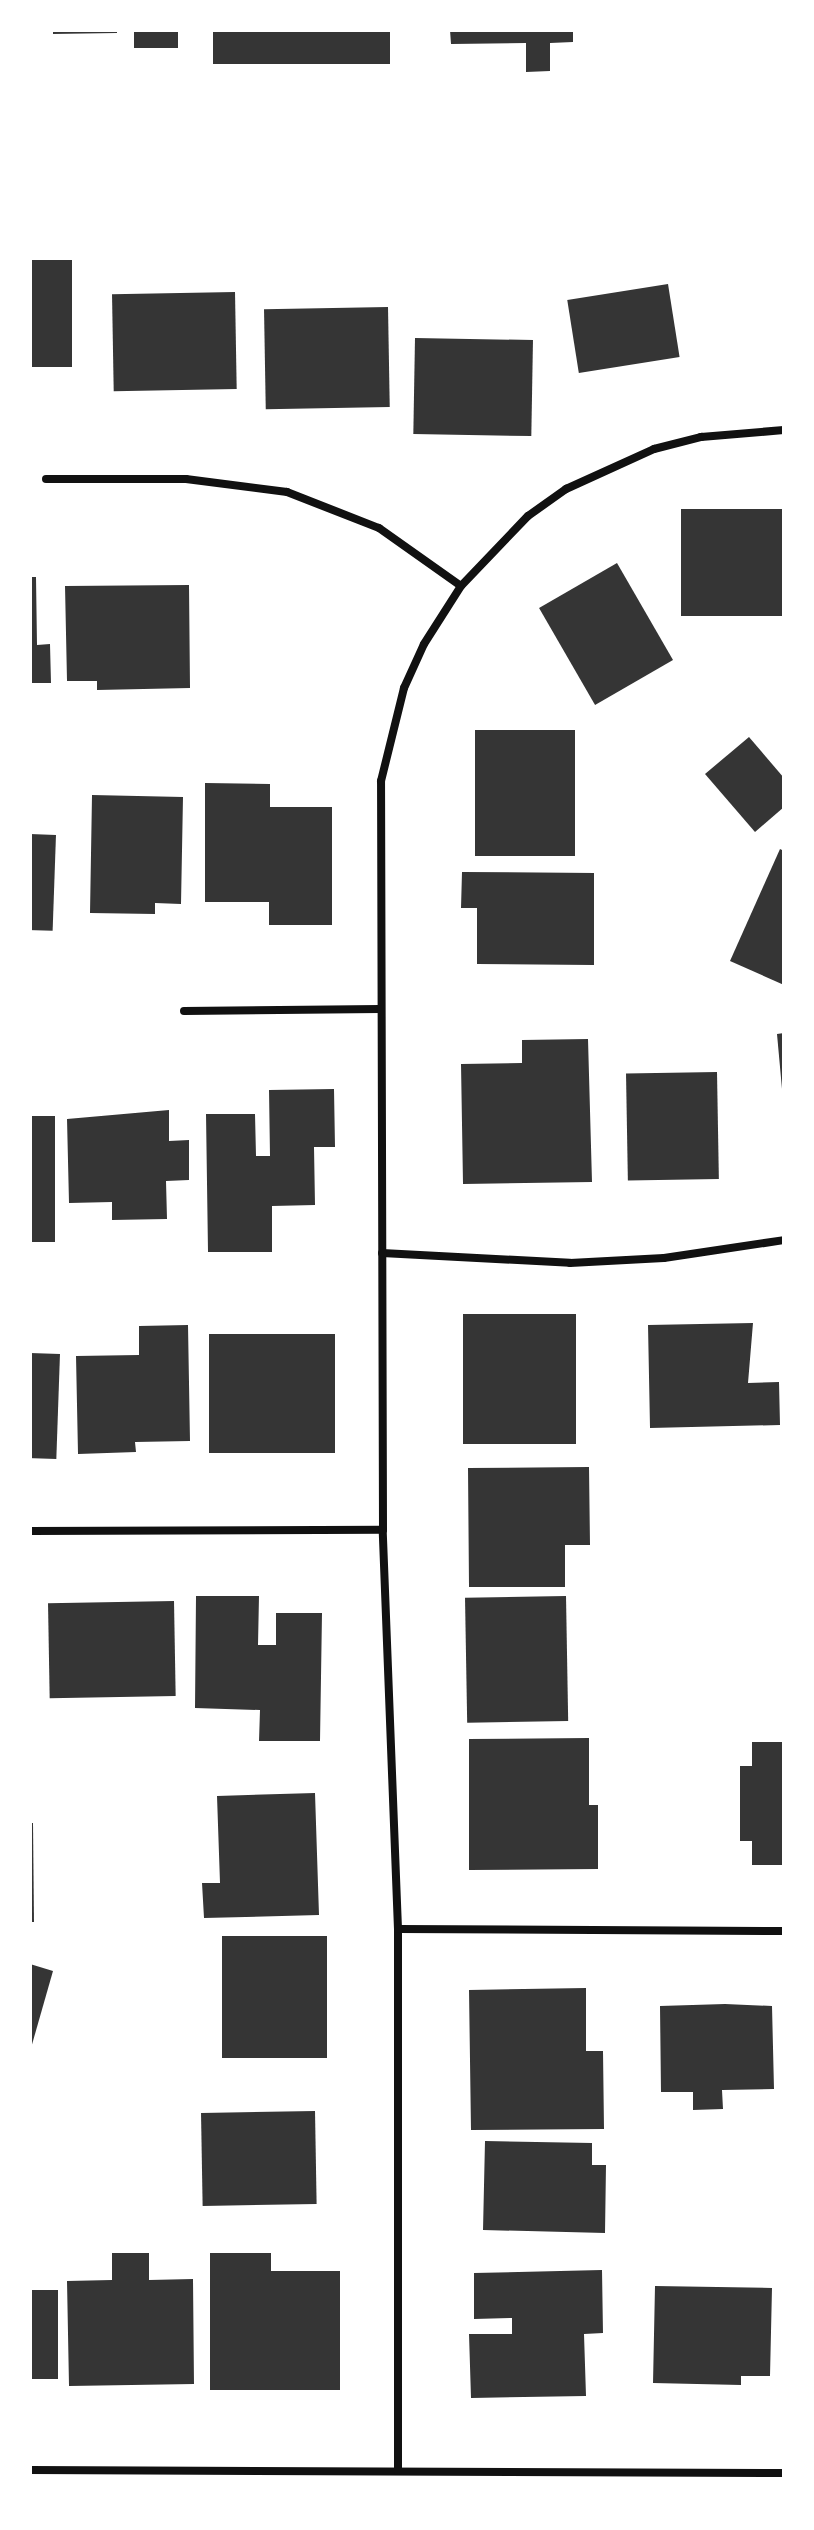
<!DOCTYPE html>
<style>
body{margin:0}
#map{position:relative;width:814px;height:2530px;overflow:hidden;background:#fff;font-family:"Work Sans",sans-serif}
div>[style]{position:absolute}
.building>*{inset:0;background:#353535;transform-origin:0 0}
.minor>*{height:8px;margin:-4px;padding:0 4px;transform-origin:4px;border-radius:4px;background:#111}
span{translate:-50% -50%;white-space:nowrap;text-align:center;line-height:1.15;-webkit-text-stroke:6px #fff;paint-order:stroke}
.frame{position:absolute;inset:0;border:32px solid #fff;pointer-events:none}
</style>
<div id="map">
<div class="building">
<i style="clip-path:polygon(53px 30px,117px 30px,117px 33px,53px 34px)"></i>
<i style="left:134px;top:30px;width:44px;height:18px"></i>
<i style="left:213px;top:30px;width:177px;height:34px"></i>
<i style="clip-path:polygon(450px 30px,573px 30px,573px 42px,550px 43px,550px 71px,526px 72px,526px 43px,451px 44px)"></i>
<i style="left:30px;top:260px;width:42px;height:107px"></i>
<i style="left:668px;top:284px;width:74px;height:102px;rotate:81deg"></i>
<i style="left:235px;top:292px;width:97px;height:123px;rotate:89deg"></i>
<i style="left:388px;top:307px;width:100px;height:124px;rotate:89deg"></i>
<i style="left:415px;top:338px;width:118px;height:96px;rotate:1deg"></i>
<i style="left:784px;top:509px;width:107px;height:103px;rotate:90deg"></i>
<i style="left:617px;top:563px;width:112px;height:90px;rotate:60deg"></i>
<i style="clip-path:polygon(30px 577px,36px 577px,37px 645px,50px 644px,51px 683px,30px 683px)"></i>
<i style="clip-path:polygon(189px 585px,190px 688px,97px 690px,97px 681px,67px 681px,65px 586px)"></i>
<i style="left:475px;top:730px;width:100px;height:126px"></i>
<i style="clip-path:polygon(749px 737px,784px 778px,784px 807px,755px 832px,705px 774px)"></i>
<i style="clip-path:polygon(205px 783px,270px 784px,270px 807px,332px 807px,332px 925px,269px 925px,269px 902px,205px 902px)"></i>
<i style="clip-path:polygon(92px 795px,183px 797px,181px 904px,155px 903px,155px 914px,90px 913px)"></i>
<i style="left:30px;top:834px;width:26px;height:96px;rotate:2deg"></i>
<i style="clip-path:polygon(780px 849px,784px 851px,784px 985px,730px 961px)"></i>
<i style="clip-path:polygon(462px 872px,594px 873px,594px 965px,477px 964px,477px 908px,461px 908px)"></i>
<i style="clip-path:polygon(784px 1033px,784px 1089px,782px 1089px,777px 1034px)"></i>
<i style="clip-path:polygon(588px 1039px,592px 1182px,463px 1184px,461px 1064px,522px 1063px,522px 1040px)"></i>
<i style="left:717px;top:1072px;width:107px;height:91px;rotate:89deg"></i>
<i style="clip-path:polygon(334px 1089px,335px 1147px,314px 1147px,315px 1205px,272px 1206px,272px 1252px,208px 1252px,206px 1114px,255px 1114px,256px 1156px,270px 1156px,269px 1090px)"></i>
<i style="clip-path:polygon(169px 1110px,169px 1141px,189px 1140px,189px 1180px,166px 1181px,167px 1219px,112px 1220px,112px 1202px,69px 1203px,67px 1119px)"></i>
<i style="left:30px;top:1116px;width:25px;height:126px"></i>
<i style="left:576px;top:1314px;width:130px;height:113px;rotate:90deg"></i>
<i style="clip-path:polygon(753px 1323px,748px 1383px,779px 1382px,780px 1425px,650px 1428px,648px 1325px)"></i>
<i style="clip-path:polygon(188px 1325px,190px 1441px,135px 1442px,136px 1452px,78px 1454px,76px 1356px,139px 1355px,139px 1326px)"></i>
<i style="left:335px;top:1334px;width:119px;height:126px;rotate:90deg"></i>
<i style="left:30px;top:1353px;width:30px;height:105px;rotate:2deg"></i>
<i style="clip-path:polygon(589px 1467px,590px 1545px,565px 1545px,565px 1587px,469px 1587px,468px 1468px)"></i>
<i style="clip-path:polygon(196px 1596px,259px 1596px,258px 1645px,276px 1645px,276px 1613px,322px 1613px,320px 1741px,259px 1741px,260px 1710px,195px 1708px)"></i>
<i style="left:566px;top:1596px;width:125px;height:101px;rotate:89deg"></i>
<i style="left:174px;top:1601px;width:95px;height:126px;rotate:89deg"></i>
<i style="clip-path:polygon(589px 1738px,589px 1805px,598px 1805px,598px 1869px,469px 1870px,469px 1739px)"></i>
<i style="clip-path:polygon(752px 1742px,784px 1742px,784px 1865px,752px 1865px,752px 1841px,740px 1841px,740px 1766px,752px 1766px)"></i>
<i style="clip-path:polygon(315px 1793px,319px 1915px,204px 1918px,202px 1883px,220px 1883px,217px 1796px)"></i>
<i style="clip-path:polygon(30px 1823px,33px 1823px,34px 1922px,30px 1922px)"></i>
<i style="left:327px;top:1936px;width:122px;height:105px;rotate:90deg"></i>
<i style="clip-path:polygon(30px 1964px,53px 1971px,31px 2048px,30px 2048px)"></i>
<i style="clip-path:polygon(586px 1988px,586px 2051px,603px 2051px,604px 2129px,471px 2130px,469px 1990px)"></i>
<i style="clip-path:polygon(725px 2004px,772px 2006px,774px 2089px,722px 2090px,723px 2109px,693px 2110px,693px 2092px,661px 2092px,660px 2006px)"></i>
<i style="left:315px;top:2111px;width:93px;height:114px;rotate:89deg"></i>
<i style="clip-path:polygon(485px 2141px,592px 2143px,592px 2165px,606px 2165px,605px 2233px,483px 2230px)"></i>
<i style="clip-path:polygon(112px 2253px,149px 2253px,149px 2280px,193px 2279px,194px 2384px,69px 2386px,67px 2281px,112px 2280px)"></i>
<i style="clip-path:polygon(210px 2253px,271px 2253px,271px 2271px,340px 2271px,340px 2390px,210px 2390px)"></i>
<i style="clip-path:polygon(602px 2270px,603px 2333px,584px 2334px,586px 2396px,471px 2398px,469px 2334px,512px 2334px,512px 2318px,474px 2319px,474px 2273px)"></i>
<i style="clip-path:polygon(655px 2286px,772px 2288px,770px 2376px,741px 2376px,741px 2385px,653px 2383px)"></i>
<i style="left:30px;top:2290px;width:28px;height:89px"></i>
</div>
<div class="minor">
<i style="left:46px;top:479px;width:140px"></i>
<i style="left:186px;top:479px;width:102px;rotate:7.3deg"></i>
<i style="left:287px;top:492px;width:99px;rotate:21.4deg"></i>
<i style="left:379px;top:528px;width:100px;rotate:35.3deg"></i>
<i style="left:184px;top:1011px;width:196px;rotate:-0.6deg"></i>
<i style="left:382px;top:1253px;width:188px;rotate:3deg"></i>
<i style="left:570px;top:1263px;width:94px;rotate:-3deg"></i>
<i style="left:664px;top:1258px;width:121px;rotate:-8.5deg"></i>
<i style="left:30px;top:1531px;width:353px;rotate:-0.2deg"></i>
<i style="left:398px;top:1929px;width:386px;rotate:0.3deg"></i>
<i style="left:30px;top:2470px;width:754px;rotate:0.23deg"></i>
<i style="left:398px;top:2471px;width:542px;rotate:-90deg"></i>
<i style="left:398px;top:1929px;width:399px;rotate:-92.2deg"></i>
<i style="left:383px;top:1530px;width:749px;rotate:-90.15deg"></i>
<i style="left:381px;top:781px;width:96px;rotate:-76.1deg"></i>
<i style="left:404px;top:688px;width:48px;rotate:-65.6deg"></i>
<i style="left:424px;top:644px;width:69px;rotate:-57.5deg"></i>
<i style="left:461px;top:586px;width:97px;rotate:-46.3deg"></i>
<i style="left:528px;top:516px;width:47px;rotate:-35.4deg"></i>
<i style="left:566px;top:489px;width:97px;rotate:-24.4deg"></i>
<i style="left:654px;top:449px;width:49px;rotate:-14.3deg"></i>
<i style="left:701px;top:437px;width:83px;rotate:-4.8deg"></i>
</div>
<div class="frame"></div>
</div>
